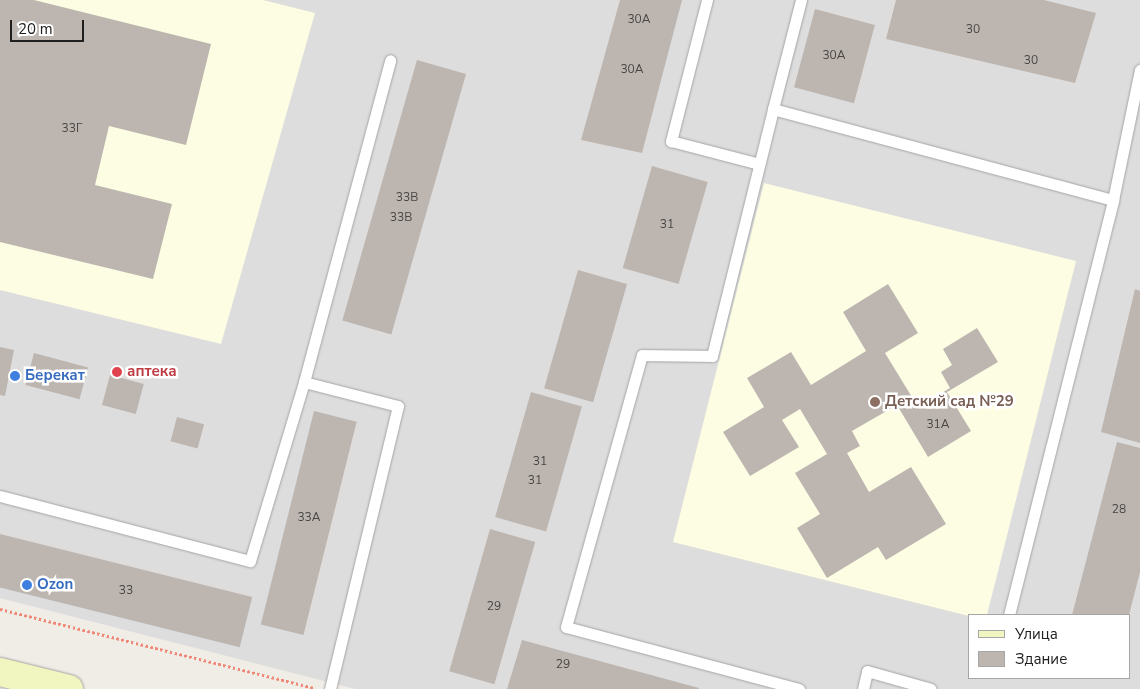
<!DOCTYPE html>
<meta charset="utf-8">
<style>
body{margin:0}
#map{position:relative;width:1140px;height:689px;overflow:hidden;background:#f0ede7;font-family:"Nunito Sans",sans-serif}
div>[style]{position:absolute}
.residential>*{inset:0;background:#dedddd}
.education>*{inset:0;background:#fcfde3}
.building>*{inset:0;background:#bdb6b0;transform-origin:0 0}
.path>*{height:3px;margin-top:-1.5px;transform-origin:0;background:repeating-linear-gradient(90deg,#f08878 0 2.5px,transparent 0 5px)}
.roads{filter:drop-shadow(0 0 1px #a4a4a4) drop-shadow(0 0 1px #a4a4a4)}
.lane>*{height:11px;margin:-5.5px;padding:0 5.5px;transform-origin:5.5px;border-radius:5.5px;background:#fff}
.secondary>*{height:28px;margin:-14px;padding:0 14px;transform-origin:14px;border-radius:14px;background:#f1f6c0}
.dots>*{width:14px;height:14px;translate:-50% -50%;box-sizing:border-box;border:2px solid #fff;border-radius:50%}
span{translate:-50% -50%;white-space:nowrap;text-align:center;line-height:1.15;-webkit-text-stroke:5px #fff;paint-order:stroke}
.number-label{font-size:12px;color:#474644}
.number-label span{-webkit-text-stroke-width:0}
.health-label{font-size:15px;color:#be3a42;font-weight:700}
.left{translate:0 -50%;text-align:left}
.shop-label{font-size:15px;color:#366cbe;font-weight:700}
.education-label{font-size:15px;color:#785e54;font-weight:700}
.legend{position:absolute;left:968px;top:614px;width:162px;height:65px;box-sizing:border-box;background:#fff;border:1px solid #a6a6a6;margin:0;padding:6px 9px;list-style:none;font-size:15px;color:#202020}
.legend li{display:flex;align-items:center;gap:10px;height:25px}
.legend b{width:25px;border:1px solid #a6a6a6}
.scale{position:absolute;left:10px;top:20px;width:74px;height:22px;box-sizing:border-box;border:2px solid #202020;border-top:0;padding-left:6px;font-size:15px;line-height:18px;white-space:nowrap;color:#202020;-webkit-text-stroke:4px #fff;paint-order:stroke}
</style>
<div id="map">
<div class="residential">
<i style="clip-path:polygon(evenodd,0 0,1140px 0,1140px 689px,355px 689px,0 598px,0 0,969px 615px,1129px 615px,1129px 678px,969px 678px,969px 615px)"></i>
</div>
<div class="education">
<i style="clip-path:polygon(0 0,263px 0,315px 13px,221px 344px,0 290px)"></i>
<i style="clip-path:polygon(764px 183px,1076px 261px,987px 615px,969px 616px,673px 542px)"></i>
</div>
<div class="building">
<i style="clip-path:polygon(0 0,34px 0,211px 44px,186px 145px,109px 126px,95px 185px,172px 204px,153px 279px,0 242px)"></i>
<i style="clip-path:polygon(620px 0,682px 0,642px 153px,581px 140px)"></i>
<i style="clip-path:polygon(896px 0,1044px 0,1096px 13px,1075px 83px,886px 39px)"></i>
<i style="left:815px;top:9px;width:62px;height:81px;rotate:15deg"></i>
<i style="left:417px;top:60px;width:51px;height:271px;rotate:16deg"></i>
<i style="left:652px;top:166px;width:58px;height:106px;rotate:16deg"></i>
<i style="left:578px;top:270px;width:51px;height:123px;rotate:16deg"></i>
<i style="clip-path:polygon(888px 284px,918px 333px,885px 353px,918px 407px,950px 388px,941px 372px,952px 365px,943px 349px,977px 328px,998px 362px,947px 392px,971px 431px,928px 457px,897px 405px,852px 431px,860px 446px,847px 453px,869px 492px,911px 467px,946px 524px,886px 560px,878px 547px,827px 578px,797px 528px,820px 514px,795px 473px,827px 454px,800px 409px,782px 420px,799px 447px,750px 476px,723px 432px,764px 407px,747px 378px,791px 352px,811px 385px,866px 351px,843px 312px)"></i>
<i style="clip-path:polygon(1135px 289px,1140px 291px,1140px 443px,1101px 432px)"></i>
<i style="clip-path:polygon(0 347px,14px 350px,5px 396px,0 395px)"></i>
<i style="left:34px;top:353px;width:56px;height:33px;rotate:15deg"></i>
<i style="left:110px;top:375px;width:35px;height:31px;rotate:15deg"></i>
<i style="left:531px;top:392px;width:53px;height:130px;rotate:16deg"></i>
<i style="left:314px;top:411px;width:44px;height:220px;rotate:14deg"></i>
<i style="left:177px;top:417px;width:28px;height:25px;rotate:15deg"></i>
<i style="clip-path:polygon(1117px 442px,1140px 448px,1140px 572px,1129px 615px,1072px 615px)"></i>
<i style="left:490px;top:529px;width:47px;height:148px;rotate:16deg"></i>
<i style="left:0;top:534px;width:260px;height:52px;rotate:14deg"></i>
<i style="clip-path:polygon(522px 640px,699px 688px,699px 689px,507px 689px)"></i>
</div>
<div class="path">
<i style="left:0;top:609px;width:324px;rotate:14.1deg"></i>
</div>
<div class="roads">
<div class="lane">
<i style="left:707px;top:0;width:146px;rotate:104.3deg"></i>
<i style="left:671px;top:141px;width:91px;rotate:14.6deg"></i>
<i style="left:773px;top:109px;width:113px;rotate:-75.6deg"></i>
<i style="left:0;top:496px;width:258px;rotate:14.6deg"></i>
<i style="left:250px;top:561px;width:187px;rotate:-73.2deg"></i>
<i style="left:1009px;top:615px;width:428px;rotate:-75.9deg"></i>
<i style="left:330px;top:689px;width:291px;rotate:-76.5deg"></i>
<i style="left:398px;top:406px;width:97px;rotate:-165.7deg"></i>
<i style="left:304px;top:382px;width:333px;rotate:-75deg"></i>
<i style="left:799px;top:689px;width:241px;rotate:-165.1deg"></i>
<i style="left:566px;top:627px;width:282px;rotate:-74.4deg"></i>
<i style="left:642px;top:355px;width:70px;rotate:0.8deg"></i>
<i style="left:712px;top:356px;width:254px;rotate:-76.1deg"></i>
<i style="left:773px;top:109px;width:352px;rotate:15deg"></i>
<i style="left:1113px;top:200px;width:133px;rotate:-78.3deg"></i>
<i style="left:863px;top:689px;width:18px;rotate:-77deg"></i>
<i style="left:867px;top:671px;width:66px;rotate:15.7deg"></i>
</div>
<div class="secondary">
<i style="left:0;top:672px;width:71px;rotate:13.8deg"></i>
</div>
</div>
<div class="dots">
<i style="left:117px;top:372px;background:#e0444e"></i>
<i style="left:15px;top:376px;background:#3f7fe0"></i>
<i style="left:875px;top:402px;background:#8d6e63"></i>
<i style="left:27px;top:585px;background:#3f7fe0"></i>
</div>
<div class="number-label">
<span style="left:639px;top:20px">30А</span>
<span style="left:973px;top:30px">30</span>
<span style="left:834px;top:56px">30А</span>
<span style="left:1031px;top:61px">30</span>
<span style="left:632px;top:70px">30А</span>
<span style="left:72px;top:129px">33Г</span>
<span style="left:407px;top:198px">33В</span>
<span style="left:401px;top:218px">33В</span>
<span style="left:667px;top:225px">31</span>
<span style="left:938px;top:425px">31А</span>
<span style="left:540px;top:462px">31</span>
<span style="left:535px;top:481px">31</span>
<span style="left:1119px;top:510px">28</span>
<span style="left:309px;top:518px">33А</span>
<span style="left:126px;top:591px">33</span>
<span style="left:494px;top:607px">29</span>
<span style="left:563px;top:665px">29</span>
</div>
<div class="health-label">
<span class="left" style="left:127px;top:372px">аптека</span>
</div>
<div class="shop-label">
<span class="left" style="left:25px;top:376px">Берекат</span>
<span class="left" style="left:37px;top:585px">Ozon</span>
</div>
<div class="education-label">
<span class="left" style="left:885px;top:402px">Детский сад №29</span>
</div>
<ul class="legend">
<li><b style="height:6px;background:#f1f6c0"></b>Улица</li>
<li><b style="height:14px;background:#bdb6b0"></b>Здание</li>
</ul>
<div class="scale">20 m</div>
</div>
